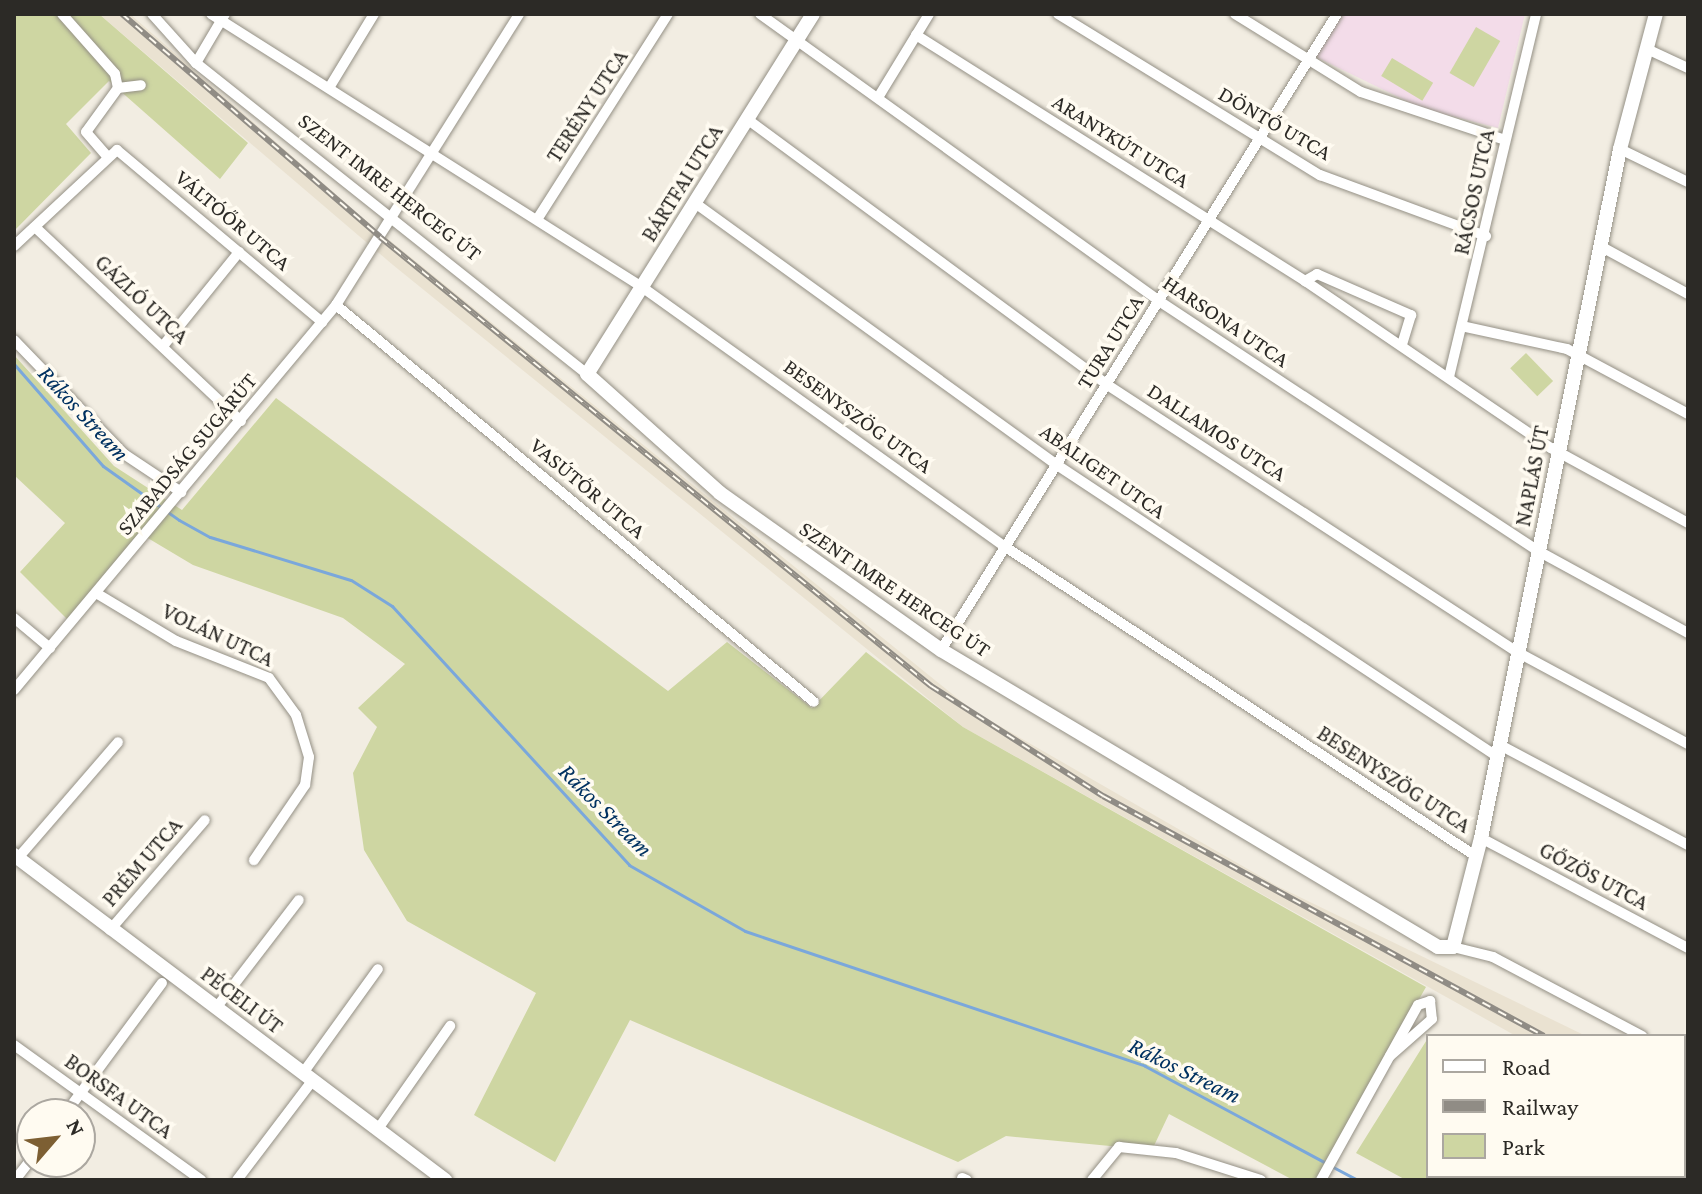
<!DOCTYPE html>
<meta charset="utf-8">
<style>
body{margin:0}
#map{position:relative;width:1702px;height:1194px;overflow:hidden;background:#f2ede2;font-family:"Crimson Pro",serif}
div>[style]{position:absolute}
.built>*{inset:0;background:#eae2d1}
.education>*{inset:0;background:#f3dce9}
.green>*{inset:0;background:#ced6a2;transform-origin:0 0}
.stream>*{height:3px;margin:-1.5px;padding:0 1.5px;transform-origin:1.5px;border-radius:1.5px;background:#7aa7db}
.roads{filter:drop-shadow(0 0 2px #949085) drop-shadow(0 0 2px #949085)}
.street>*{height:10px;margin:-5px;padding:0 5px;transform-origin:5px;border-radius:5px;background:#fff}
.secondary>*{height:14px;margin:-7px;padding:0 7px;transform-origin:7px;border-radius:7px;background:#fff}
.rail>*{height:6px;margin-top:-3px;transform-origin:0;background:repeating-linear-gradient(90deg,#fffbf1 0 9px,#908c85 0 18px);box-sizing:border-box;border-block:2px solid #908c85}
span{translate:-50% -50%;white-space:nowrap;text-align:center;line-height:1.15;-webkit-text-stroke:7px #fffbf1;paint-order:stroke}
.street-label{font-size:22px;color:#2c2a26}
.water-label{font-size:24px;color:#003160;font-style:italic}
.frame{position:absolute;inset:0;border:16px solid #2c2a26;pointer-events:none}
.legend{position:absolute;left:1426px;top:1034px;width:260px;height:144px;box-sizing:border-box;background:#fffbf1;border:2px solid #aba7a0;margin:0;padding:10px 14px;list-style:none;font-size:24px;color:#2c2a26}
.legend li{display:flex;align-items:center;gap:16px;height:40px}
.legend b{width:40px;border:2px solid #aba7a0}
.north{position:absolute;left:16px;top:1098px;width:80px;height:80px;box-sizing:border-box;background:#fffbf1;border:2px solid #aba7a0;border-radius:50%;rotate:62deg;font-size:22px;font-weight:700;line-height:32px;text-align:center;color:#2c2a26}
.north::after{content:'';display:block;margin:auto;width:28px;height:36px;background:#7d5f33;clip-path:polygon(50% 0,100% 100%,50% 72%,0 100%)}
</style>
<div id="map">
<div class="built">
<i style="clip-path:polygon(99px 14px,130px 14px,372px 226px,972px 710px,1277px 886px,1586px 1036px,1516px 1036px,963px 727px,393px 265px)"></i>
</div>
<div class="education">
<i style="clip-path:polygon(1343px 14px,1525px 14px,1498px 128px,1421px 108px,1316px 57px)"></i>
</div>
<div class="green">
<i style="clip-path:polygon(14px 14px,99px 14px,248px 143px,220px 179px,109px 81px,66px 124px,91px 153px,14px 231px)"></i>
<i style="left:1476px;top:27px;width:28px;height:53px;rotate:30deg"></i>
<i style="left:1392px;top:58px;width:48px;height:21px;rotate:31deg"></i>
<i style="left:1526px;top:353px;width:39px;height:22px;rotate:46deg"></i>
<i style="clip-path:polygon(14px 355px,114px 466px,182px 510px,276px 398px,668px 691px,727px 642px,812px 708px,866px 652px,963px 727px,1426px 987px,1316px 1180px,1293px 1180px,1169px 1114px,1152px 1150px,1006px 1136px,958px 1162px,630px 1020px,555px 1162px,474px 1115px,536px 993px,407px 921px,364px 850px,353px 773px,377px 727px,358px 708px,405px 664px,343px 618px,193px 565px,141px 534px,69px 621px,20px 572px,65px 523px,14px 475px)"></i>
<i style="clip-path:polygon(1428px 1038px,1428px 1176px,1684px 1176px,1684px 1155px,1688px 1180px,1406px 1180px,1356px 1153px)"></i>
</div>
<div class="stream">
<i style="left:14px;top:364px;width:135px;rotate:48.9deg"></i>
<i style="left:103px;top:466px;width:93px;rotate:35.4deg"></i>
<i style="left:179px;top:520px;width:35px;rotate:29deg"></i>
<i style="left:210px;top:537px;width:147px;rotate:17deg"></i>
<i style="left:351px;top:580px;width:49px;rotate:32.4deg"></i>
<i style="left:392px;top:606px;width:351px;rotate:47.5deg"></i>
<i style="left:629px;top:865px;width:133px;rotate:29.6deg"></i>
<i style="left:745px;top:931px;width:422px;rotate:18.6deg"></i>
<i style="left:1145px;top:1066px;width:205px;rotate:28.2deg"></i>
<i style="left:1333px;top:1167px;width:27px;rotate:28deg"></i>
</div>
<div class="roads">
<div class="street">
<i style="left:62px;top:14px;width:80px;rotate:48.5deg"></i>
<i style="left:115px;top:74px;width:14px;rotate:78deg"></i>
<i style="left:118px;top:88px;width:54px;rotate:126deg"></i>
<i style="left:86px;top:132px;width:30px;rotate:49deg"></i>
<i style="left:152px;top:14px;width:66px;rotate:48.1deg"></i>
<i style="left:196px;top:63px;width:500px;rotate:38.5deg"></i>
<i style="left:211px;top:14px;width:510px;rotate:32.35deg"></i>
<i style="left:642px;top:287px;width:449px;rotate:35.6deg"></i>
<i style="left:1007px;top:548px;width:562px;rotate:33.32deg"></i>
<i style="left:760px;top:14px;width:491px;rotate:35.7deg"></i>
<i style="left:1159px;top:301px;width:456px;rotate:33.4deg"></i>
<i style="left:1540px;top:552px;width:169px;rotate:28.7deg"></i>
<i style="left:1058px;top:14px;width:308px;rotate:31.6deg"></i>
<i style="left:1320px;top:175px;width:177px;rotate:20.2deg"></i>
<i style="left:1235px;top:14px;width:148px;rotate:31.8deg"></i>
<i style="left:1361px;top:92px;width:152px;rotate:18.4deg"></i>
<i style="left:916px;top:35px;width:460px;rotate:32.3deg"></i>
<i style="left:1305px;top:281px;width:297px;rotate:34.2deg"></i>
<i style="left:1551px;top:448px;width:156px;rotate:28.7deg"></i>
<i style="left:1647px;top:49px;width:45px;rotate:24.9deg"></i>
<i style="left:196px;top:63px;width:57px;rotate:-59.4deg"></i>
<i style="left:118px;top:88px;width:23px;rotate:-7deg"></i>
<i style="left:329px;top:88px;width:87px;rotate:-58.7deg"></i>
<i style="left:879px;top:96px;width:96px;rotate:-58.6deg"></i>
<i style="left:747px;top:119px;width:446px;rotate:36.4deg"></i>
<i style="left:1106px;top:384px;width:493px;rotate:33.1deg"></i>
<i style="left:1519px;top:653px;width:192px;rotate:28.3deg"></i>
<i style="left:1620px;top:149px;width:76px;rotate:25.9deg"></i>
<i style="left:695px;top:203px;width:447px;rotate:35.9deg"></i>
<i style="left:1057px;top:465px;width:529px;rotate:33.51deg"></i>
<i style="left:538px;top:218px;width:242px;rotate:-57.5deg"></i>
<i style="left:35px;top:227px;width:283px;rotate:43.3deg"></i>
<i style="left:14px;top:246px;width:141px;rotate:-43deg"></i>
<i style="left:117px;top:150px;width:268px;rotate:40deg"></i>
<i style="left:1600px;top:246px;width:100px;rotate:28.6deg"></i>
<i style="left:1305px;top:281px;width:14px;rotate:-30deg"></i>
<i style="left:1317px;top:274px;width:103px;rotate:23.6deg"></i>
<i style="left:1411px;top:315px;width:30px;rotate:107deg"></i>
<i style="left:336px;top:305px;width:621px;rotate:39.71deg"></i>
<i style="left:1466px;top:327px;width:103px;rotate:12.3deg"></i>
<i style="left:1567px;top:349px;width:137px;rotate:28.2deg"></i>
<i style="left:14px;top:340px;width:158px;rotate:46deg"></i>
<i style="left:124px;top:454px;width:69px;rotate:33.7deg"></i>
<i style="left:163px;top:346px;width:121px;rotate:-51deg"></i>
<i style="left:1449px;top:377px;width:373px;rotate:-76.5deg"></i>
<i style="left:96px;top:593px;width:93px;rotate:31deg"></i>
<i style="left:176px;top:641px;width:100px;rotate:21.7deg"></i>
<i style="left:269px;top:678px;width:46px;rotate:53.9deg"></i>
<i style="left:296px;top:715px;width:44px;rotate:72.8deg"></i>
<i style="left:309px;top:757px;width:28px;rotate:98deg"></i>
<i style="left:305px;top:785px;width:91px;rotate:124.2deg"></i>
<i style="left:14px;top:618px;width:47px;rotate:39.8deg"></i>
<i style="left:941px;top:650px;width:749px;rotate:-58.09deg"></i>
<i style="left:14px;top:690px;width:502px;rotate:-50.09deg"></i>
<i style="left:336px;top:305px;width:344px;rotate:-57.8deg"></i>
<i style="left:1500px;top:745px;width:213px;rotate:28deg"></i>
<i style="left:1481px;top:838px;width:234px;rotate:28deg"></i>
<i style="left:18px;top:858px;width:153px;rotate:-49.2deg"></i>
<i style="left:110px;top:930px;width:145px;rotate:-49.2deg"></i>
<i style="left:1453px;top:947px;width:41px;rotate:14deg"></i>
<i style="left:1493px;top:957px;width:169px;rotate:27.9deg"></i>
<i style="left:216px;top:1008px;width:136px;rotate:-52.5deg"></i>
<i style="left:14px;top:1045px;width:231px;rotate:35.8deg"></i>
<i style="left:1684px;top:1060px;width:4px;rotate:27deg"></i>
<i style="left:303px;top:1073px;width:128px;rotate:-54.2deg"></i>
<i style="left:65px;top:1114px;width:163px;rotate:-53.5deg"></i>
<i style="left:378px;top:1129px;width:126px;rotate:-55deg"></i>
<i style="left:962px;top:1178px;width:5px;rotate:22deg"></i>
<i style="left:15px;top:1180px;width:28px;rotate:-52deg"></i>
<i style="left:237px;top:1180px;width:126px;rotate:-52.8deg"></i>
<i style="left:1092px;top:1180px;width:43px;rotate:-50.7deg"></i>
<i style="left:1119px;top:1147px;width:57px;rotate:6deg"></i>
<i style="left:1176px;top:1153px;width:89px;rotate:17.6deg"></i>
<i style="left:1321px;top:1180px;width:200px;rotate:-61deg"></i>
<i style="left:1418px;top:1005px;width:13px;rotate:-18deg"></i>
<i style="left:1430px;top:1001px;width:18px;rotate:84deg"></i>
<i style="left:1432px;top:1019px;width:56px;rotate:138.6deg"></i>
</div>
<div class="secondary">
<i style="left:813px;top:14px;width:425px;rotate:122.1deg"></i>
<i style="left:587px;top:374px;width:178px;rotate:41.8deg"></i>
<i style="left:720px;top:493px;width:271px;rotate:35.4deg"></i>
<i style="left:941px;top:650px;width:579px;rotate:30.86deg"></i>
<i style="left:1438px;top:947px;width:15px"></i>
<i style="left:1453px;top:947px;width:113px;rotate:-75.6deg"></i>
<i style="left:1481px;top:838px;width:703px;rotate:-78.59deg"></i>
<i style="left:1620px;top:149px;width:140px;rotate:-75.1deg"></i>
<i style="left:14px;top:855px;width:540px;rotate:37.02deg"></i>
</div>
</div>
<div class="rail">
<i style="left:122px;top:14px;width:341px;rotate:40.8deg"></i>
<i style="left:380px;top:237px;width:711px;rotate:39.18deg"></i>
<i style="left:931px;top:686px;width:204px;rotate:32.6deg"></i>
<i style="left:1103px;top:796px;width:502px;rotate:28.56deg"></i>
<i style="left:1684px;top:1119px;width:4px;rotate:27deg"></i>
</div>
<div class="street-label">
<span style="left:587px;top:106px;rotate:-57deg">TERÉNY UTCA</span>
<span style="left:1275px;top:123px;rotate:30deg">DÖNTŐ UTCA</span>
<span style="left:1121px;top:141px;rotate:32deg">ARANYKÚT UTCA</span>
<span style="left:682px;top:183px;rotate:-58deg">BÁRTFAI UTCA</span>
<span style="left:390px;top:187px;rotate:38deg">SZENT IMRE HERCEG ÚT</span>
<span style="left:1474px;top:192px;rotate:-78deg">RÁCSOS UTCA</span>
<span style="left:233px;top:220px;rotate:40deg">VÁLTÓŐR UTCA</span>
<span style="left:142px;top:299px;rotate:43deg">GÁZLÓ UTCA</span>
<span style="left:1226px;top:321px;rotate:34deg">HARSONA UTCA</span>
<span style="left:1110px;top:342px;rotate:-58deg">TURA UTCA</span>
<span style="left:858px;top:416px;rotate:36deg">BESENYSZÖG UTCA</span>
<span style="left:1217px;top:432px;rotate:33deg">DALLAMOS UTCA</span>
<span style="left:187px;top:454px;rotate:-50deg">SZABADSÁG SUGÁRÚT</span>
<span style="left:1103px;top:471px;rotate:35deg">ABALIGET UTCA</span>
<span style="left:1532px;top:476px;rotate:-79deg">NAPLÁS ÚT</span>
<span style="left:588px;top:488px;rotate:40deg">VASÚTŐR UTCA</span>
<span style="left:895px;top:589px;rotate:34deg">SZENT IMRE HERCEG ÚT</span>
<span style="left:218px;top:635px;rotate:25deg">VOLÁN UTCA</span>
<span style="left:1394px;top:779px;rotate:33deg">BESENYSZÖG UTCA</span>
<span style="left:142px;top:862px;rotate:-49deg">PRÉM UTCA</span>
<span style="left:1594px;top:876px;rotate:28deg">GŐZÖS UTCA</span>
<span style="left:242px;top:1000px;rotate:37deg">PÉCELI ÚT</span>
<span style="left:119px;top:1096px;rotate:36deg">BORSFA UTCA</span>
</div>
<div class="water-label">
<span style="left:84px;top:413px;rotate:47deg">Rákos Stream</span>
<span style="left:606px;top:810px;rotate:45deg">Rákos Stream</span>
<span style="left:1185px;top:1070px;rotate:26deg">Rákos Stream</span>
</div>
<div class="frame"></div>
<ul class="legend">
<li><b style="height:10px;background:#fff"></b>Road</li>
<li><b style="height:10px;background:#908c85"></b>Railway</li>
<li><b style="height:22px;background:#ced6a2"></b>Park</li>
</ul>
<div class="north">N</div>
</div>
